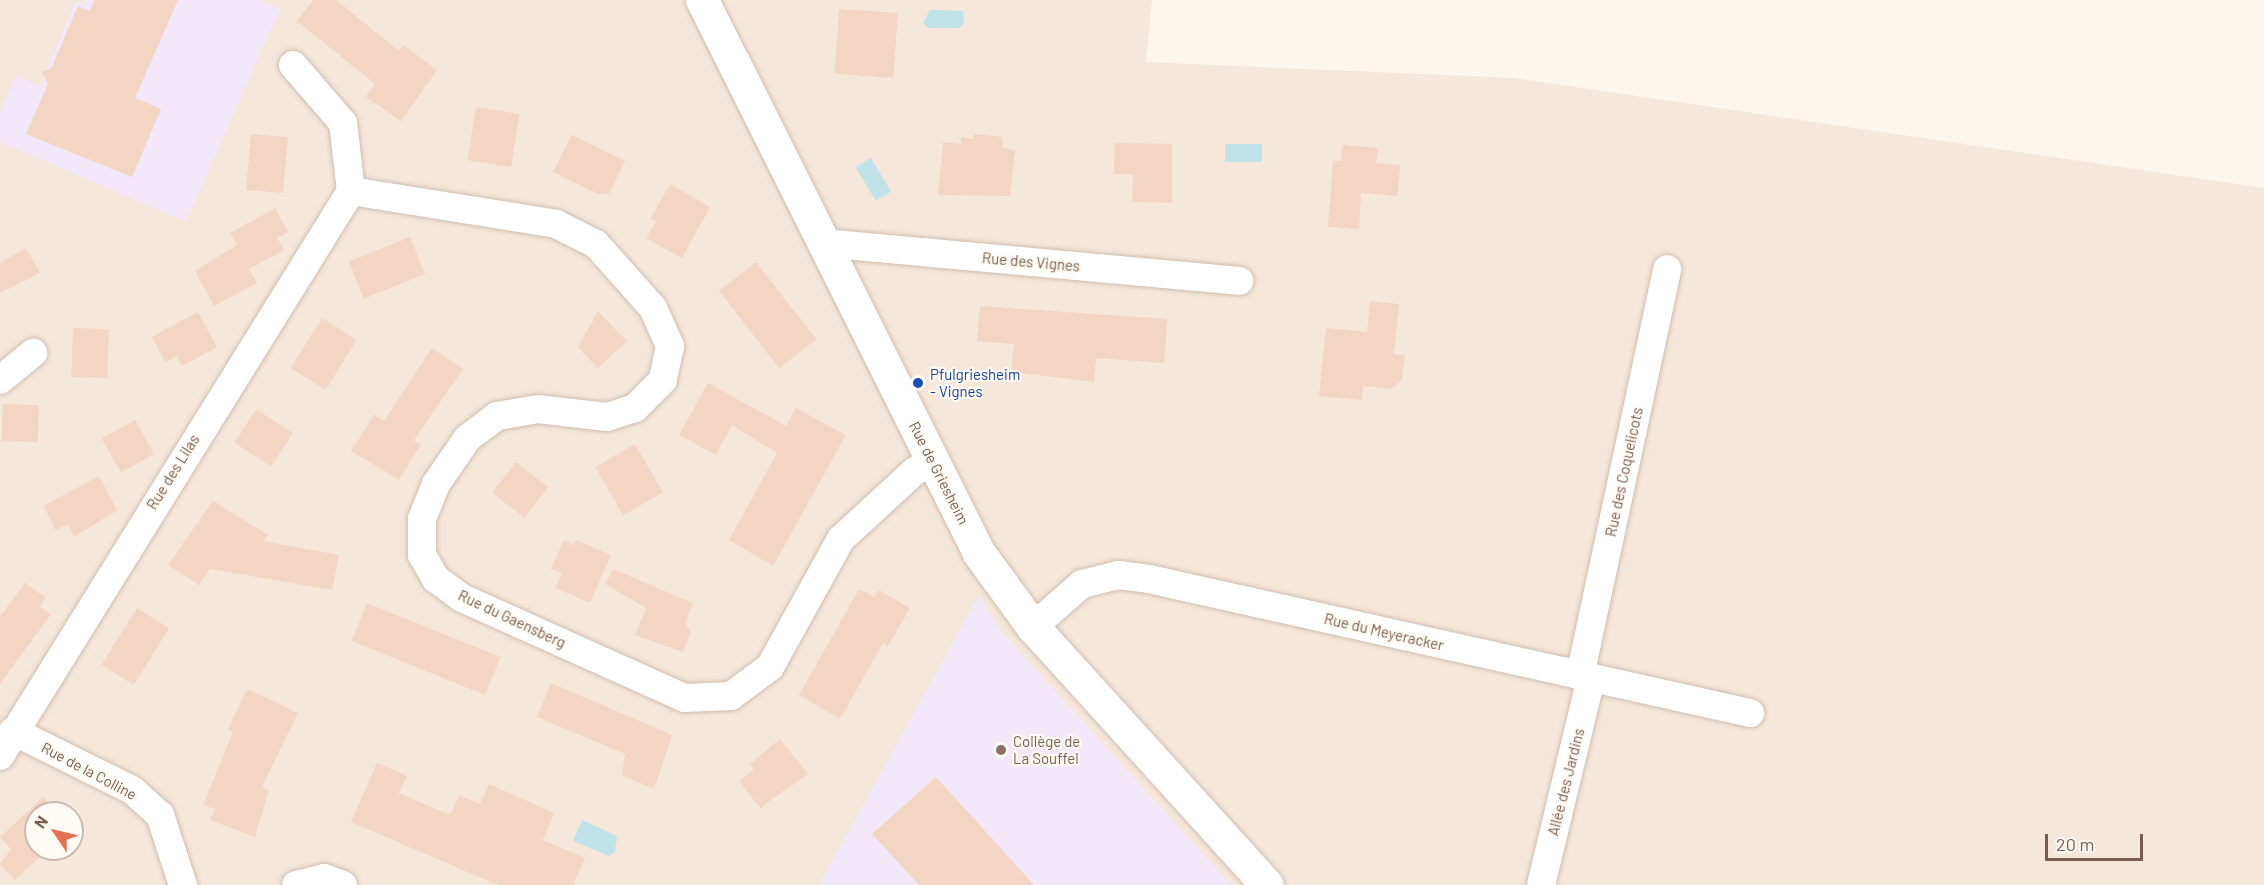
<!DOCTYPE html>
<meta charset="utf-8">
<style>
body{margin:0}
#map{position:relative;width:2264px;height:885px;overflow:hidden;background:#fdf6ec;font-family:Barlow,sans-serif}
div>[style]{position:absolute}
.residential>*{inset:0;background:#f5e8da}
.education>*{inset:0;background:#f3e8fa}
.water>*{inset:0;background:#bfe3e8;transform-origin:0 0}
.building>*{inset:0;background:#f3d5c3;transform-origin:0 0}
.roads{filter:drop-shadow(0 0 2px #d1beb0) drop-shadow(0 0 2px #d1beb0)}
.minor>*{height:28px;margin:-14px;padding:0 14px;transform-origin:14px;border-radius:14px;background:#fff}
.tertiary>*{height:33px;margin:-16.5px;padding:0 16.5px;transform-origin:16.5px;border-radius:16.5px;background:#fff}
.dots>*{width:16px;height:16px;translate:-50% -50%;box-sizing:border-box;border:3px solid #fffaf3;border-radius:50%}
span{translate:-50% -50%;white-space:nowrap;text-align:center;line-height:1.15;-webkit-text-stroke:4.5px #fffaf3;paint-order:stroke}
.street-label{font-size:15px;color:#7a5c4d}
.transit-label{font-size:15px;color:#164399}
.left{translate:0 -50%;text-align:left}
.education-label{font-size:15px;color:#785e54}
.north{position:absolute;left:24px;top:801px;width:60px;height:60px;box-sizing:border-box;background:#fffaf3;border:2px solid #cabbb1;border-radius:50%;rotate:305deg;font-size:16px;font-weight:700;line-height:24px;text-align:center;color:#7a5c4d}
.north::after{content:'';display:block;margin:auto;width:21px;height:27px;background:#e76f51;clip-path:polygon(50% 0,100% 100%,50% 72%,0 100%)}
.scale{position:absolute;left:2045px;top:834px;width:98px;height:27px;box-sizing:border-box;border:3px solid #7a5c4d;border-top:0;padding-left:8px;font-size:18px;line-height:21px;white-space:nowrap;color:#7a5c4d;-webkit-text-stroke:4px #fffaf3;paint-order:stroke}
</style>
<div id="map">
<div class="residential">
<i style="clip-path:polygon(evenodd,0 0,1152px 0,1146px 62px,1514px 78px,2264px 188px,2264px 885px,0 885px,0 0,36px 813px,72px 813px,72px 849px,36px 849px,36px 813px)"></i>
</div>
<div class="education">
<i style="clip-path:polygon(85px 0,260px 0,280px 9px,186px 222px,0 142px,0 113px,16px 76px,40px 86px,76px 2px,82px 5px)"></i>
<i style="clip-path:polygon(979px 595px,1000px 630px,1231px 885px,819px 885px)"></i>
</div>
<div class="water">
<i style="clip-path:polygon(930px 10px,963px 11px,964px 23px,959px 28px,929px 28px,923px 23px)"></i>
<i style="left:1225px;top:144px;width:37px;height:18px"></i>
<i style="left:871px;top:158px;width:39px;height:18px;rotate:59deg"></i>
<i style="clip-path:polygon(582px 820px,617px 836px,615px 852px,609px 856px,573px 841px)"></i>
</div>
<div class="building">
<i style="clip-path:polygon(94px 0,178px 0,135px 98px,161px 109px,132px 177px,26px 134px,48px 84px,42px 72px,51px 69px,78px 6px,90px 11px)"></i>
<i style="clip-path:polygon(313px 0,336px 0,399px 51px,403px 45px,437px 70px,401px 121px,366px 97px,375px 84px,297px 21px)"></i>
<i style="left:839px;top:9px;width:59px;height:65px;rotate:4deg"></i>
<i style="left:476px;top:107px;width:44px;height:54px;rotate:9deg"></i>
<i style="left:251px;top:134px;width:37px;height:56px;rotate:5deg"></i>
<i style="clip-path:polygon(974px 134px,1003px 137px,1002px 148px,1015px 150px,1010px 196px,938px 195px,943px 142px,961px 144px,961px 137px,973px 139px)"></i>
<i style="clip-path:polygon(572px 135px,625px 161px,609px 194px,598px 194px,553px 172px)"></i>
<i style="clip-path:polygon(1115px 143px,1172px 144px,1172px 203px,1132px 202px,1133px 174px,1114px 174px)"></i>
<i style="clip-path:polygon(1342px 145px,1378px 148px,1376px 163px,1400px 165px,1398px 196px,1361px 193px,1359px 229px,1328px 227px,1333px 160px,1341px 161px)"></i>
<i style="clip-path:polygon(670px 184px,710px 207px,682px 258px,646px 238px,656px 222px,650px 219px)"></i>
<i style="clip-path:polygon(275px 208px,288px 232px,277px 238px,284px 250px,249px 269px,257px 283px,214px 306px,195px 271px,237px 245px,230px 233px)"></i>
<i style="left:410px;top:237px;width:40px;height:66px;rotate:68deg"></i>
<i style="clip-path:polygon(26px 248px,40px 273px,0 293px,0 263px)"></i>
<i style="left:756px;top:262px;width:98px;height:47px;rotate:52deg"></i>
<i style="clip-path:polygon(1370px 301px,1399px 304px,1394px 354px,1405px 355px,1402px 380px,1391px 389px,1363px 386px,1362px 400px,1319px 396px,1326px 328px,1367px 332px)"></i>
<i style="clip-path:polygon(980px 306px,1167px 319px,1164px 363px,1096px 358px,1094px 382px,1011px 372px,1014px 344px,977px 341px)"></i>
<i style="clip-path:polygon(598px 311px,627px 341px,598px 368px,578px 347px)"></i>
<i style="clip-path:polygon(198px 312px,217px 347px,182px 366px,177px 356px,165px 362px,152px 337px)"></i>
<i style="left:322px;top:318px;width:41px;height:59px;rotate:32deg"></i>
<i style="left:73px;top:328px;width:36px;height:49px;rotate:2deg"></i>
<i style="clip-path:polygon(432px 348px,463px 369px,414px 440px,421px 444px,399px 480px,351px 451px,374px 415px,384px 421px)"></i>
<i style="clip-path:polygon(708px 383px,786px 426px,796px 408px,846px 435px,773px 566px,729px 540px,777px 453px,732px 425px,716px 455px,679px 435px)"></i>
<i style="left:3px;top:404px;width:36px;height:37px;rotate:2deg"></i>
<i style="left:256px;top:409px;width:44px;height:40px;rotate:33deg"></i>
<i style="left:135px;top:420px;width:39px;height:38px;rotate:61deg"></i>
<i style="left:635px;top:444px;width:56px;height:46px;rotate:60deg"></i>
<i style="left:516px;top:462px;width:41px;height:39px;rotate:38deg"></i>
<i style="clip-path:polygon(99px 476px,117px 510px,74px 537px,68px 524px,56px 530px,43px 506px)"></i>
<i style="clip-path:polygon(213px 501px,268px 535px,264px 541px,339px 555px,332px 590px,210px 569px,199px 585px,168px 565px)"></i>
<i style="clip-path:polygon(564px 540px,574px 545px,576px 540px,611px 555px,590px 603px,555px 588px,562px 573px,551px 569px)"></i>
<i style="clip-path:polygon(613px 569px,693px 603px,685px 624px,691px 632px,683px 652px,635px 635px,646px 608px,605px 584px)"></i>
<i style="clip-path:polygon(25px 583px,46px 597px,40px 607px,51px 614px,0 684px,0 617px)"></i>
<i style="clip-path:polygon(859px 589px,874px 597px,879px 590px,910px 608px,888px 646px,883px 643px,840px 719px,799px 695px)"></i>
<i style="left:367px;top:603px;width:144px;height:41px;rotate:22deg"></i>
<i style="left:137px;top:608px;width:38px;height:67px;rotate:32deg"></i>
<i style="clip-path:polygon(551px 683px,672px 735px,654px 789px,622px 775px,625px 754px,537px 717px)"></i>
<i style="clip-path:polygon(247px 689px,298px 713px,262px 787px,269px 790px,255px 837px,210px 820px,215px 809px,203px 805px,233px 732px,228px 729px)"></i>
<i style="clip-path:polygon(780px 739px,808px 774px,760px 808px,739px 781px,754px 769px,750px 764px)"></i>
<i style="clip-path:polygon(377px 763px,407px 776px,399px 793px,450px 815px,459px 795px,480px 804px,489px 784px,554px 813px,543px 840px,585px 858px,573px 885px,498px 885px,351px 822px)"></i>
<i style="clip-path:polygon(936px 777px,1034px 885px,919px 885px,872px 834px)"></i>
<i style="clip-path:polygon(43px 797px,57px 813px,36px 813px,36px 849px,48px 849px,15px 880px,0 864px,11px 849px,0 837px)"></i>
</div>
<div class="roads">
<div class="minor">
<i style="left:293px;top:65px;width:77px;rotate:49.2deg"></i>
<i style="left:343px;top:123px;width:68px;rotate:83.3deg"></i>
<i style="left:351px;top:191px;width:208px;rotate:9.1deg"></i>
<i style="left:556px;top:224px;width:45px;rotate:26.6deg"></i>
<i style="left:596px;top:244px;width:86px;rotate:48.3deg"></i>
<i style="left:653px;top:308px;width:42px;rotate:65.9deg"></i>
<i style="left:670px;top:346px;width:35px;rotate:102deg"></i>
<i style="left:663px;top:380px;width:40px;rotate:135deg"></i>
<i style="left:635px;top:408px;width:29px;rotate:162deg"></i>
<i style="left:607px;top:417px;width:69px;rotate:-173.4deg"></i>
<i style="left:538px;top:409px;width:42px;rotate:170.3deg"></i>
<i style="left:497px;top:416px;width:38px;rotate:143deg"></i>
<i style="left:467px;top:439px;width:55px;rotate:124.6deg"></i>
<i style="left:436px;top:484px;width:38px;rotate:112deg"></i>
<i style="left:422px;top:519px;width:36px;rotate:90deg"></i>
<i style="left:422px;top:555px;width:28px;rotate:60deg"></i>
<i style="left:436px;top:579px;width:32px;rotate:36deg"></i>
<i style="left:462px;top:598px;width:244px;rotate:24.2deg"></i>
<i style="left:685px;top:698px;width:46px;rotate:-2.5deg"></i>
<i style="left:731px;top:696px;width:49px;rotate:-36.6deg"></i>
<i style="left:770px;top:667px;width:146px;rotate:-61deg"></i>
<i style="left:841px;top:539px;width:100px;rotate:-42.6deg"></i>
<i style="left:915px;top:471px;width:21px;rotate:-29deg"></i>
<i style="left:823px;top:243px;width:418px;rotate:5.2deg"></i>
<i style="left:0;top:380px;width:43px;rotate:-39.3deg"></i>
<i style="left:1033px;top:627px;width:65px;rotate:-41.3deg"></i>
<i style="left:1082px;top:584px;width:37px;rotate:-14deg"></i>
<i style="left:1118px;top:575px;width:31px;rotate:7deg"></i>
<i style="left:1149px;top:579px;width:616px;rotate:12.57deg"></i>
<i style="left:1580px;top:676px;width:416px;rotate:-77.9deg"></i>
<i style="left:13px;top:731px;width:133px;rotate:26.4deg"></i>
<i style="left:132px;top:790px;width:38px;rotate:42deg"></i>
<i style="left:160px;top:815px;width:74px;rotate:71.8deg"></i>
<i style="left:0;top:756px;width:665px;rotate:-58.15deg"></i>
<i style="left:296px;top:885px;width:29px;rotate:-14deg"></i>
<i style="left:324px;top:878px;width:20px;rotate:20deg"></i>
<i style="left:1541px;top:885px;width:213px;rotate:-76.4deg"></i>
</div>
<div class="tertiary">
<i style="left:702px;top:0;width:618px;rotate:63.39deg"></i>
<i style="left:979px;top:553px;width:92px;rotate:53.9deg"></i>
<i style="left:1033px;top:627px;width:348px;rotate:47.8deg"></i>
</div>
</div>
<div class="dots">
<i style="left:918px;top:383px;background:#1a4fb4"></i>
<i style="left:1001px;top:750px;background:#8d6e63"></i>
</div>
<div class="street-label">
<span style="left:1031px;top:262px;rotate:5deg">Rue des Vignes</span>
<span style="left:173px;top:472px;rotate:-58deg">Rue des Lilas</span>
<span style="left:1624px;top:472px;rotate:-78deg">Rue des Coquelicots</span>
<span style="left:939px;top:473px;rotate:63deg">Rue de Griesheim</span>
<span style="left:512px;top:619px;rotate:25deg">Rue du Gaensberg</span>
<span style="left:1384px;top:632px;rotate:13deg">Rue du Meyeracker</span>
<span style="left:89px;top:771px;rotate:28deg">Rue de la Colline</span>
<span style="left:1566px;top:782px;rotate:-76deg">Allée des Jardins</span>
</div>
<div class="transit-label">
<span class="left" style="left:930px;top:383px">Pfulgriesheim<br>- Vignes</span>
</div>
<div class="education-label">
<span class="left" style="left:1013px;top:750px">Collège de<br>La Souffel</span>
</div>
<div class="north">N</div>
<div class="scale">20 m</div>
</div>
